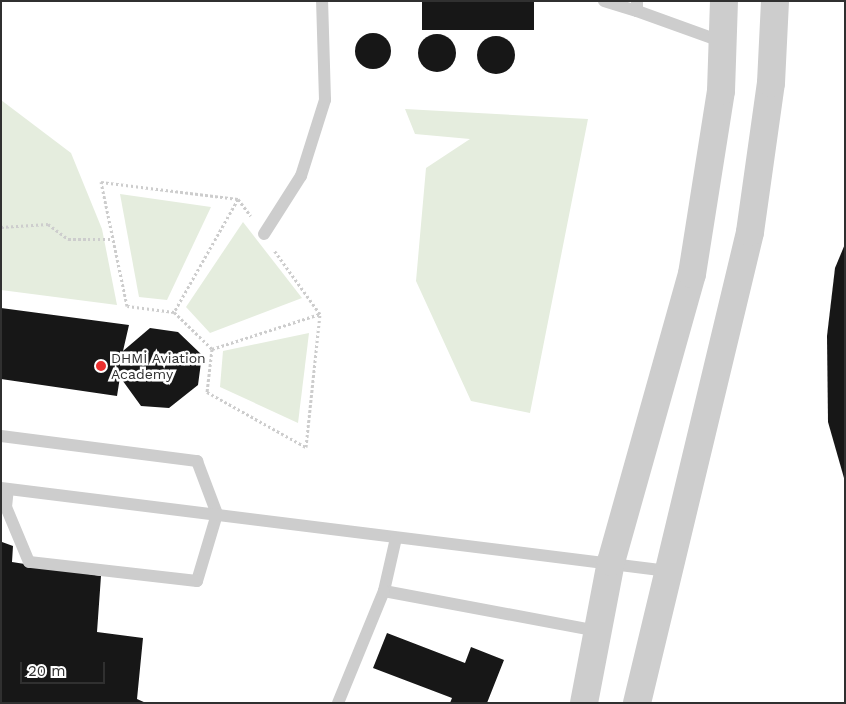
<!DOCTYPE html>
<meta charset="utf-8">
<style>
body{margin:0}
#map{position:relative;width:846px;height:704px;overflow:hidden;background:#fff;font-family:"Work Sans",sans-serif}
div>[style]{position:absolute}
.green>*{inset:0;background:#e5edde}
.building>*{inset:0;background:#171717;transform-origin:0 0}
.round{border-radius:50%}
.path>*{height:3px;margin-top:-1.5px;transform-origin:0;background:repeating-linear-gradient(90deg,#cdcdcd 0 2.5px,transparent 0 5px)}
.service>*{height:12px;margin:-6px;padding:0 6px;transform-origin:6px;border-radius:6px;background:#cdcdcd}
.tertiary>*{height:28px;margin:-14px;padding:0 14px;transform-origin:14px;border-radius:14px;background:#cdcdcd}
.dots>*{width:14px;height:14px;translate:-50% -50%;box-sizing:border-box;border:2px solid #fff;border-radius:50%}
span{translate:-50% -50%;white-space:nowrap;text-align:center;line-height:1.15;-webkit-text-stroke:5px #fff;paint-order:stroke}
.poi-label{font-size:14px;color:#303030}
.left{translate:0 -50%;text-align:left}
.frame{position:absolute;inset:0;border:2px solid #303030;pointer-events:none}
.scale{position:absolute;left:20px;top:662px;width:85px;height:22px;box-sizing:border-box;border:2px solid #303030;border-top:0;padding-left:6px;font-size:15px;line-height:18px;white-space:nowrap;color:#303030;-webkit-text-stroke:4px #fff;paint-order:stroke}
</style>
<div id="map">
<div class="green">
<i style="clip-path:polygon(1px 100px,71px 153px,102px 229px,117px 305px,1px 290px)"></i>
<i style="clip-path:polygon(405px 109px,588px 119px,530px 413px,471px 401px,416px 281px,426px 168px,470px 139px,415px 134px)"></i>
<i style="clip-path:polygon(120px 194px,211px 207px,167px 300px,139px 297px)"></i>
<i style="clip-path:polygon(243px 222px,302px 298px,210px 333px,186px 307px)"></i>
<i style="clip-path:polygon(309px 333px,298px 423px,220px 387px,223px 351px)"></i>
</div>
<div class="building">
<i style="left:422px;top:1px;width:112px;height:29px"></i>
<i class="round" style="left:355px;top:33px;width:36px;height:36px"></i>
<i class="round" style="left:418px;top:34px;width:38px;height:38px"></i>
<i class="round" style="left:477px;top:36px;width:38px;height:38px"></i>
<i style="clip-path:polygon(845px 244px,845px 478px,844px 478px,828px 422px,827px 336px,835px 268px)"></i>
<i style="clip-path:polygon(1px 308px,129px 325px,123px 351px,150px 328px,178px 332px,202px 355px,198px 385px,169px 408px,141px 406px,120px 377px,117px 396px,1px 379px)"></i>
<i style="clip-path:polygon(2px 542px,13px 546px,12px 562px,101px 576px,97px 632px,143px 638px,137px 699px,146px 703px,1px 703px)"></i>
<i style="clip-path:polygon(387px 633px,465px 663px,471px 647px,504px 660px,487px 703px,450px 703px,452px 698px,373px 668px)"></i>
</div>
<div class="path">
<i style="left:238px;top:199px;width:130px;rotate:119.5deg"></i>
<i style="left:174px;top:312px;width:47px;rotate:-172.7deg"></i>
<i style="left:127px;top:306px;width:127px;rotate:-101.8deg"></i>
<i style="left:101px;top:182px;width:138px;rotate:7.1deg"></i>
<i style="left:238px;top:199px;width:21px;rotate:53deg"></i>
<i style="left:1px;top:227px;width:47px;rotate:-3.7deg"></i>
<i style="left:48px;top:224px;width:25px;rotate:37deg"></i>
<i style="left:68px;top:239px;width:45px"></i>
<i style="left:174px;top:312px;width:53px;rotate:44.2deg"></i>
<i style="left:212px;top:349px;width:114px;rotate:-18deg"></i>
<i style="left:212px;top:349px;width:43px;rotate:96.6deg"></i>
<i style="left:207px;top:392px;width:113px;rotate:29.1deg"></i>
<i style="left:306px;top:447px;width:134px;rotate:-84deg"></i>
<i style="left:320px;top:314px;width:79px;rotate:-125.7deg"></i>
</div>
<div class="service">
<i style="left:604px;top:1px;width:34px;rotate:17deg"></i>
<i style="left:637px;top:1px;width:10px;rotate:90deg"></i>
<i style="left:637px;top:11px;width:91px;rotate:19.8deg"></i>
<i style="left:264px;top:234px;width:69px;rotate:-57.5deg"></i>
<i style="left:301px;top:176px;width:80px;rotate:-72.5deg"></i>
<i style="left:325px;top:100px;width:99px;rotate:-91.7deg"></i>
<i style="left:1px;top:436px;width:198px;rotate:7.3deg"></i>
<i style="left:197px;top:461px;width:57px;rotate:69.3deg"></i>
<i style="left:217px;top:514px;width:70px;rotate:106.6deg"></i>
<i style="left:197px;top:581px;width:169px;rotate:-173.5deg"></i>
<i style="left:29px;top:562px;width:60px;rotate:-112.7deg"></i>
<i style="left:6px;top:507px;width:18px;rotate:-84deg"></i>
<i style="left:1px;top:488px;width:672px;rotate:7.09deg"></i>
<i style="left:396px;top:538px;width:54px;rotate:102.8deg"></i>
<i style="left:384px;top:591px;width:218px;rotate:10.6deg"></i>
<i style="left:338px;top:703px;width:121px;rotate:-67.7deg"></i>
</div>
<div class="tertiary">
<i style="left:584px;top:703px;width:144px;rotate:-79.2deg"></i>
<i style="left:611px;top:562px;width:299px;rotate:-74.3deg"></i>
<i style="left:692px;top:274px;width:185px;rotate:-81deg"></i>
<i style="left:721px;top:91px;width:90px;rotate:-88.1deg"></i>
<i style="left:637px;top:703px;width:484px;rotate:-76.5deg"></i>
<i style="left:750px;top:232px;width:150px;rotate:-82deg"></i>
<i style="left:771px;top:83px;width:82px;rotate:-87.2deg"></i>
</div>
<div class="dots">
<i style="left:101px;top:366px;background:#eb2f2e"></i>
</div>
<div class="poi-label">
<span class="left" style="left:111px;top:366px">DHMİ Aviation<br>Academy</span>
</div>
<div class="frame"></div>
<div class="scale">20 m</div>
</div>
